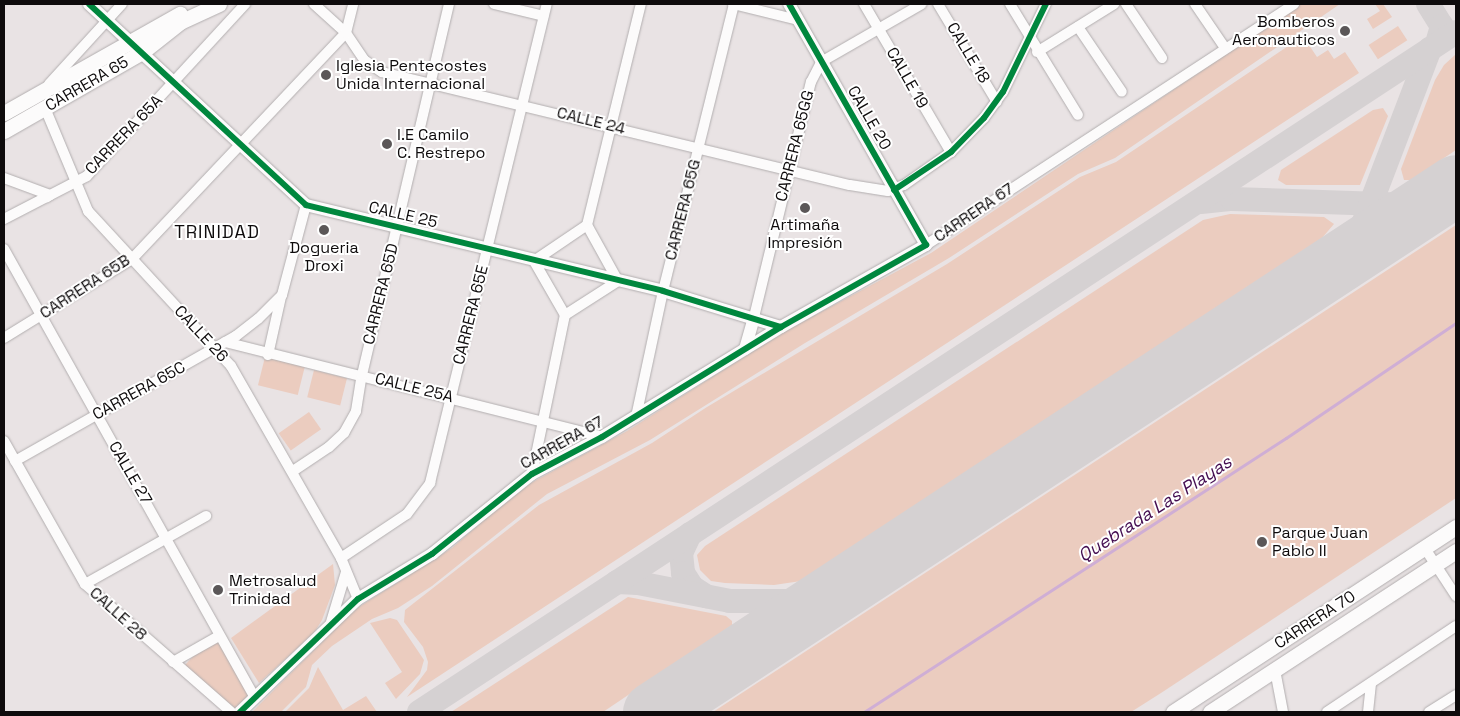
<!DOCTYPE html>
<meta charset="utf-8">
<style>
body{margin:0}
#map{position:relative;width:1460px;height:716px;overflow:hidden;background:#e9e3e4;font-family:"Space Grotesk",sans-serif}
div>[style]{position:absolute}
.green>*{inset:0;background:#ebccbf;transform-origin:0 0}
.stream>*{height:2.5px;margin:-1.25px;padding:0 1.25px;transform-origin:1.25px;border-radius:1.25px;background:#cfaed5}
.taxiway>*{height:24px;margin:-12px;padding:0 12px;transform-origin:12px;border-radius:12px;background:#d5d1d2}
.runway>*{height:61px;margin:-30.5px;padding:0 30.5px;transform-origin:30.5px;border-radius:30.5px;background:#d5d1d2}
.roads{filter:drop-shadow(0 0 1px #b2aeaf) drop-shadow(0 0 1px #b2aeaf)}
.minor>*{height:10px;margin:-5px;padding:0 5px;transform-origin:5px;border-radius:5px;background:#fcfbfb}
.tertiary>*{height:12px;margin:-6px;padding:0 6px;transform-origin:6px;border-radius:6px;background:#fcfbfb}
.secondary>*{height:15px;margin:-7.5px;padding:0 7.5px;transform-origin:7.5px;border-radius:7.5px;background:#fcfbfb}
.cycleway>*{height:6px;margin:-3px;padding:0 3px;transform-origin:3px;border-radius:3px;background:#00873e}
.dots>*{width:14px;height:14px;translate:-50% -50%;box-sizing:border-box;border:2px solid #fff;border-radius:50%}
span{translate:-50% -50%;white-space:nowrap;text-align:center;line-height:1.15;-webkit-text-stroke:4px #fff;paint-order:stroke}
.poi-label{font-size:16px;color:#0e0b0c}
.right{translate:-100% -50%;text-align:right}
.left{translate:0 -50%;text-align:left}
.street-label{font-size:16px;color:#0e0b0c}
.neighbourhood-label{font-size:18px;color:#0e0b0c;letter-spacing:1px}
.water-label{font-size:18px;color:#440d50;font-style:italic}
.frame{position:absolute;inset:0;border:5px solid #0e0b0c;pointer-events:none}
</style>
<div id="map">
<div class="green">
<i style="clip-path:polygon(1301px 4px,1340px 4px,1115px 158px,1078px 174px,949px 258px,805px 343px,650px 440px,547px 494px,432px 586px,398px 608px,372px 619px,332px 646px,312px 665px,306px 687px,281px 712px,252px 712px,354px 610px,452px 548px,518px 490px,627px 431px,780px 334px,931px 253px)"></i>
<i style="clip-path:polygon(1375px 4px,1383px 4px,1392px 17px,1373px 29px,1367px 19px,1380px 11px)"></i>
<i style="left:1398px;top:26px;width:17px;height:35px;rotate:57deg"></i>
<i style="clip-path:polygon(1303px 36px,1317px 57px,1328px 50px,1334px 59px,1345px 52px,1359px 73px,407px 697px,427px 670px,428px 662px,423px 647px,404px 622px,405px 610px,539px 505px,652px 443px,707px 407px,947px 264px,1080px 177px,1116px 162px)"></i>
<i style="clip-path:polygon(1456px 54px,1456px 150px,1411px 180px,1404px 180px,1401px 169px,1435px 80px,1444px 65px)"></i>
<i style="clip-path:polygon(1383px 108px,1388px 116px,1360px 185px,1286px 185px,1278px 180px,1281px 170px,1373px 110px)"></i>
<i style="clip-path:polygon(1230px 214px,1324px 217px,1334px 224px,1322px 238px,801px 581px,774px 585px,725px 583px,711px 581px,700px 570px,697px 555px,705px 546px,1203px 220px)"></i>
<i style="clip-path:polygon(1456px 225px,1456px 498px,1161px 693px,1131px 712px,713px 712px)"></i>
<i style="left:265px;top:357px;width:41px;height:29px;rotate:14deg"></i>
<i style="left:314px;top:370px;width:34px;height:28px;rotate:14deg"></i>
<i style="left:309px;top:412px;width:21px;height:37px;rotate:55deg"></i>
<i style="clip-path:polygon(333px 564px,335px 585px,322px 620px,314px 633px,259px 683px,231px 638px)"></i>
<i style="clip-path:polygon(628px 597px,726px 616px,732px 621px,732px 625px,603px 712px,451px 712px)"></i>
<i style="clip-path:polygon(390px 618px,397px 620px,424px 660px,420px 674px,396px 699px,385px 683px,402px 672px,370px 623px)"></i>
<i style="clip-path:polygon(219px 639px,250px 694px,234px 712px,185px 665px,199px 650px)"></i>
<i style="clip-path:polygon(318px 667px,343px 710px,366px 696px,377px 712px,285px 712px,309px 688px)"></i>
</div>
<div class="stream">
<i style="left:864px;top:712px;width:503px;rotate:-33deg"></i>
<i style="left:1286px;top:438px;width:205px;rotate:-34.1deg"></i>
</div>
<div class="taxiway">
<i style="left:1428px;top:4px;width:26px;rotate:58deg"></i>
<i style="left:1442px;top:26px;width:19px;rotate:106deg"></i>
<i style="left:1201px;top:202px;width:31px;rotate:-6deg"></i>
<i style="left:1232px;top:199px;width:180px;rotate:1.9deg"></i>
<i style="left:1412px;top:205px;width:19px;rotate:-9deg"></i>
<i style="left:1342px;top:260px;width:20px;rotate:-49deg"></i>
<i style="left:1355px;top:245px;width:210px;rotate:-69.1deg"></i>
<i style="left:690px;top:534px;width:21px;rotate:115deg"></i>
<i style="left:681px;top:553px;width:20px;rotate:84deg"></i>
<i style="left:683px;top:573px;width:17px;rotate:57deg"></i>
<i style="left:692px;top:587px;width:17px;rotate:33deg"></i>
<i style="left:617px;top:582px;width:21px;rotate:3deg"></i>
<i style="left:638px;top:583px;width:94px;rotate:11.1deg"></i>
<i style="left:730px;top:601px;width:93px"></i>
<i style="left:419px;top:712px;width:1240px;rotate:-33.25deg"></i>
</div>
<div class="runway">
<i style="left:653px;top:712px;width:960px;rotate:-33.28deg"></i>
</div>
<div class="roads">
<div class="minor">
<i style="left:314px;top:4px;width:43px;rotate:42.2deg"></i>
<i style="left:346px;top:33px;width:32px;rotate:56deg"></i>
<i style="left:364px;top:60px;width:22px;rotate:34deg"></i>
<i style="left:382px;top:72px;width:481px;rotate:13.6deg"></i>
<i style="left:850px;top:185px;width:38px;rotate:9deg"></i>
<i style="left:888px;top:191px;width:17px;rotate:-21deg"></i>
<i style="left:904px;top:185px;width:57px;rotate:-35.1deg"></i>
<i style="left:951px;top:152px;width:47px;rotate:-45.9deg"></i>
<i style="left:984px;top:118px;width:32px;rotate:-54deg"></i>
<i style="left:1003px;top:92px;width:98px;rotate:-64deg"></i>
<i style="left:494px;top:4px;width:51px;rotate:13.5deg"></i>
<i style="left:733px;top:4px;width:67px;rotate:13.8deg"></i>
<i style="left:864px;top:4px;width:172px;rotate:59.6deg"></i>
<i style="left:938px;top:4px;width:114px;rotate:59deg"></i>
<i style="left:1010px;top:4px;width:130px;rotate:58.5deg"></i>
<i style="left:1126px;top:4px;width:65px;rotate:56.3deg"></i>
<i style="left:1195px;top:4px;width:53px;rotate:55.7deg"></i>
<i style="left:1078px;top:27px;width:78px;rotate:55.9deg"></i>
<i style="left:1037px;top:52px;width:91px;rotate:-31.9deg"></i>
<i style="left:49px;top:84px;width:108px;rotate:-47.6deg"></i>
<i style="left:45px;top:108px;width:112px;rotate:67.3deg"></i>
<i style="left:88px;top:211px;width:211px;rotate:47.3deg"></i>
<i style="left:231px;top:366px;width:221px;rotate:60.2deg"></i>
<i style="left:341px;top:558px;width:44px;rotate:67.5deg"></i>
<i style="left:4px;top:178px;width:49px;rotate:20.3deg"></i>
<i style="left:50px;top:195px;width:4px;rotate:146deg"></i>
<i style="left:4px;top:219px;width:93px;rotate:-27.4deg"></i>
<i style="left:87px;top:176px;width:234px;rotate:-47.4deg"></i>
<i style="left:926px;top:245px;width:440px;rotate:-33.2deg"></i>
<i style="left:4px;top:249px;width:514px;rotate:60.79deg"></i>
<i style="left:565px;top:315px;width:63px;rotate:-32.7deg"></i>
<i style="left:618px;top:281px;width:64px;rotate:-119deg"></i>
<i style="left:754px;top:317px;width:242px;rotate:-76.4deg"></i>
<i style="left:811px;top:82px;width:22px;rotate:-63deg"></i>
<i style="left:821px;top:62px;width:116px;rotate:-29.9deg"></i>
<i style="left:4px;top:338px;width:150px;rotate:-31.7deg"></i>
<i style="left:132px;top:259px;width:311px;rotate:-46.6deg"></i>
<i style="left:346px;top:33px;width:30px;rotate:-76deg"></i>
<i style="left:225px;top:342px;width:389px;rotate:14.1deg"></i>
<i style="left:268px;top:355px;width:59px;rotate:-77.4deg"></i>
<i style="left:636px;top:417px;width:129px;rotate:-77.9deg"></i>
<i style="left:663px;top:291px;width:296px;rotate:-76.1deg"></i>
<i style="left:4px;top:441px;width:164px;rotate:60.5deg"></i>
<i style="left:85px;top:584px;width:194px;rotate:41.2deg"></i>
<i style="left:15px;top:461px;width:254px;rotate:-29.5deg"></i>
<i style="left:236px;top:336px;width:28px;rotate:-38deg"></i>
<i style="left:258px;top:319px;width:34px;rotate:-45deg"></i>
<i style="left:282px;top:295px;width:93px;rotate:-75.1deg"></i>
<i style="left:293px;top:471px;width:43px;rotate:-33.7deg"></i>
<i style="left:329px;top:447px;width:21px;rotate:-43deg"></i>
<i style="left:344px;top:433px;width:25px;rotate:-61deg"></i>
<i style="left:356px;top:411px;width:36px;rotate:-81deg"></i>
<i style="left:362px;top:375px;width:381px;rotate:-76.8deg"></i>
<i style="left:532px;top:474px;width:162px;rotate:-78.3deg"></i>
<i style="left:565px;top:315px;width:62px;rotate:-119.9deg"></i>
<i style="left:534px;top:261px;width:64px;rotate:-34.2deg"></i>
<i style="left:587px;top:225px;width:228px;rotate:-76.3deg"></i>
<i style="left:1424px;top:547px;width:59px;rotate:56.9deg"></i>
<i style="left:341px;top:558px;width:79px;rotate:-33.7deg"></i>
<i style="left:407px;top:514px;width:39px;rotate:-53deg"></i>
<i style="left:430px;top:483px;width:493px;rotate:-76.3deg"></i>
<i style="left:85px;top:584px;width:139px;rotate:-29.3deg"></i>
<i style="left:331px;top:622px;width:52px;rotate:-73.3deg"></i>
<i style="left:173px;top:662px;width:53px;rotate:-29.5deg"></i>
<i style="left:1275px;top:670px;width:43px;rotate:79.2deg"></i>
<i style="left:1327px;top:712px;width:155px;rotate:-33.7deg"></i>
<i style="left:1368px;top:712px;width:29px;rotate:-84deg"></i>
<i style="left:1429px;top:712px;width:32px;rotate:-32deg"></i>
</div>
<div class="tertiary">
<i style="left:89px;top:4px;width:296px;rotate:42.8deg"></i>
<i style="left:306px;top:205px;width:367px;rotate:13.5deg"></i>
<i style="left:663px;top:291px;width:123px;rotate:17deg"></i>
<i style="left:745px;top:349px;width:33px;rotate:-74deg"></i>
<i style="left:240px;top:712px;width:163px;rotate:-43.8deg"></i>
<i style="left:358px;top:599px;width:87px;rotate:-31.3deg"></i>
<i style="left:432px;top:554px;width:128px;rotate:-38.7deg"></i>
<i style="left:532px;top:474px;width:79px;rotate:-27.9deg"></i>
<i style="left:602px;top:437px;width:210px;rotate:-31.6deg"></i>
<i style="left:781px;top:327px;width:167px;rotate:-29.5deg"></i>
<i style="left:926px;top:245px;width:277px;rotate:-119.6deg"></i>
</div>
<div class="secondary">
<i style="left:4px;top:113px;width:202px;rotate:-29.4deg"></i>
<i style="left:4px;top:131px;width:159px;rotate:-29.8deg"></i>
<i style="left:142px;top:52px;width:48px;rotate:-38.3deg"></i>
<i style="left:180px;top:22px;width:43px;rotate:-24.8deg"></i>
<i style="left:1173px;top:712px;width:338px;rotate:-33.2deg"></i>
<i style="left:1210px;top:712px;width:294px;rotate:-33.2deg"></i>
</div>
</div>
<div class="cycleway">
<i style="left:89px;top:4px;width:296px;rotate:42.8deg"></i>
<i style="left:306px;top:205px;width:367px;rotate:13.5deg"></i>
<i style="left:663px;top:291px;width:123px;rotate:17deg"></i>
<i style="left:894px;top:190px;width:69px;rotate:-33.7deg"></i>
<i style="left:951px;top:152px;width:47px;rotate:-45.9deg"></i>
<i style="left:984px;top:118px;width:32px;rotate:-54deg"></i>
<i style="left:1003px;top:92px;width:98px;rotate:-64deg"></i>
<i style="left:240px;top:712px;width:163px;rotate:-43.8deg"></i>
<i style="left:358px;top:599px;width:87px;rotate:-31.3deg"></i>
<i style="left:432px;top:554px;width:128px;rotate:-38.7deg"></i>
<i style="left:532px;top:474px;width:79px;rotate:-27.9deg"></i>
<i style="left:602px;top:437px;width:210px;rotate:-31.6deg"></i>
<i style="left:781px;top:327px;width:167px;rotate:-29.5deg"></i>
<i style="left:926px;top:245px;width:277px;rotate:-119.6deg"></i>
</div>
<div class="dots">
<i style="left:1345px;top:31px;background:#5b5758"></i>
<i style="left:326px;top:75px;background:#5b5758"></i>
<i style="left:387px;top:144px;background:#5b5758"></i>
<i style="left:805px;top:208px;background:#5b5758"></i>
<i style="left:324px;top:230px;background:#5b5758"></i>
<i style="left:1262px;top:542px;background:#5b5758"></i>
<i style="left:218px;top:590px;background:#5b5758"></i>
</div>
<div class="poi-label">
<span class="right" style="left:1335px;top:31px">Bomberos<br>Aeronauticos</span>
<span class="left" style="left:336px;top:75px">Iglesia Pentecostes<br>Unida Internacional</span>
<span class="left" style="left:397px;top:144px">I.E Camilo<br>C. Restrepo</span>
<span style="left:805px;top:234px">Artimaña<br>Impresión</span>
<span style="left:324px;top:257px">Dogueria<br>Droxi</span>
<span class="left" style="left:1272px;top:542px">Parque Juan<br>Pablo II</span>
<span class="left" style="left:229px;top:590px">Metrosalud<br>Trinidad</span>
</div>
<div class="street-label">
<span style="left:968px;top:53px;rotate:59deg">CALLE 18</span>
<span style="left:907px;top:78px;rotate:60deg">CALLE 19</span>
<span style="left:87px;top:84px;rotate:-30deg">CARRERA 65</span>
<span style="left:869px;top:118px;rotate:60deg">CALLE 20</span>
<span style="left:591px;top:121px;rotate:14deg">CALLE 24</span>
<span style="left:124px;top:135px;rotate:-46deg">CARRERA 65A</span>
<span style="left:795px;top:146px;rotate:-76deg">CARRERA 65GG</span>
<span style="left:683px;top:210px;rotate:-76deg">CARRERA 65G</span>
<span style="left:974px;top:213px;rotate:-34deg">CARRERA 67</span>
<span style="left:403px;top:215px;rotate:13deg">CALLE 25</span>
<span style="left:85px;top:287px;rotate:-33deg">CARRERA 65B</span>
<span style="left:381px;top:294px;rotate:-76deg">CARRERA 65D</span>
<span style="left:471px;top:315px;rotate:-76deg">CARRERA 65E</span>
<span style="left:201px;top:334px;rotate:47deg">CALLE 26</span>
<span style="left:414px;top:388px;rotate:14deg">CALLE 25A</span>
<span style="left:139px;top:391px;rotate:-29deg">CARRERA 65C</span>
<span style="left:562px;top:443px;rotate:-29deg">CARRERA 67</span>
<span style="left:130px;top:473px;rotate:60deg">CALLE 27</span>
<span style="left:118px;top:614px;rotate:42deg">CALLE 28</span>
<span style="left:1315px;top:620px;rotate:-33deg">CARRERA 70</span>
</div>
<div class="neighbourhood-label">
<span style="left:217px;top:232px">TRINIDAD</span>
</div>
<div class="water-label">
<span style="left:1155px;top:509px;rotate:-33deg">Quebrada Las Playas</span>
</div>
<div class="frame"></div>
</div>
